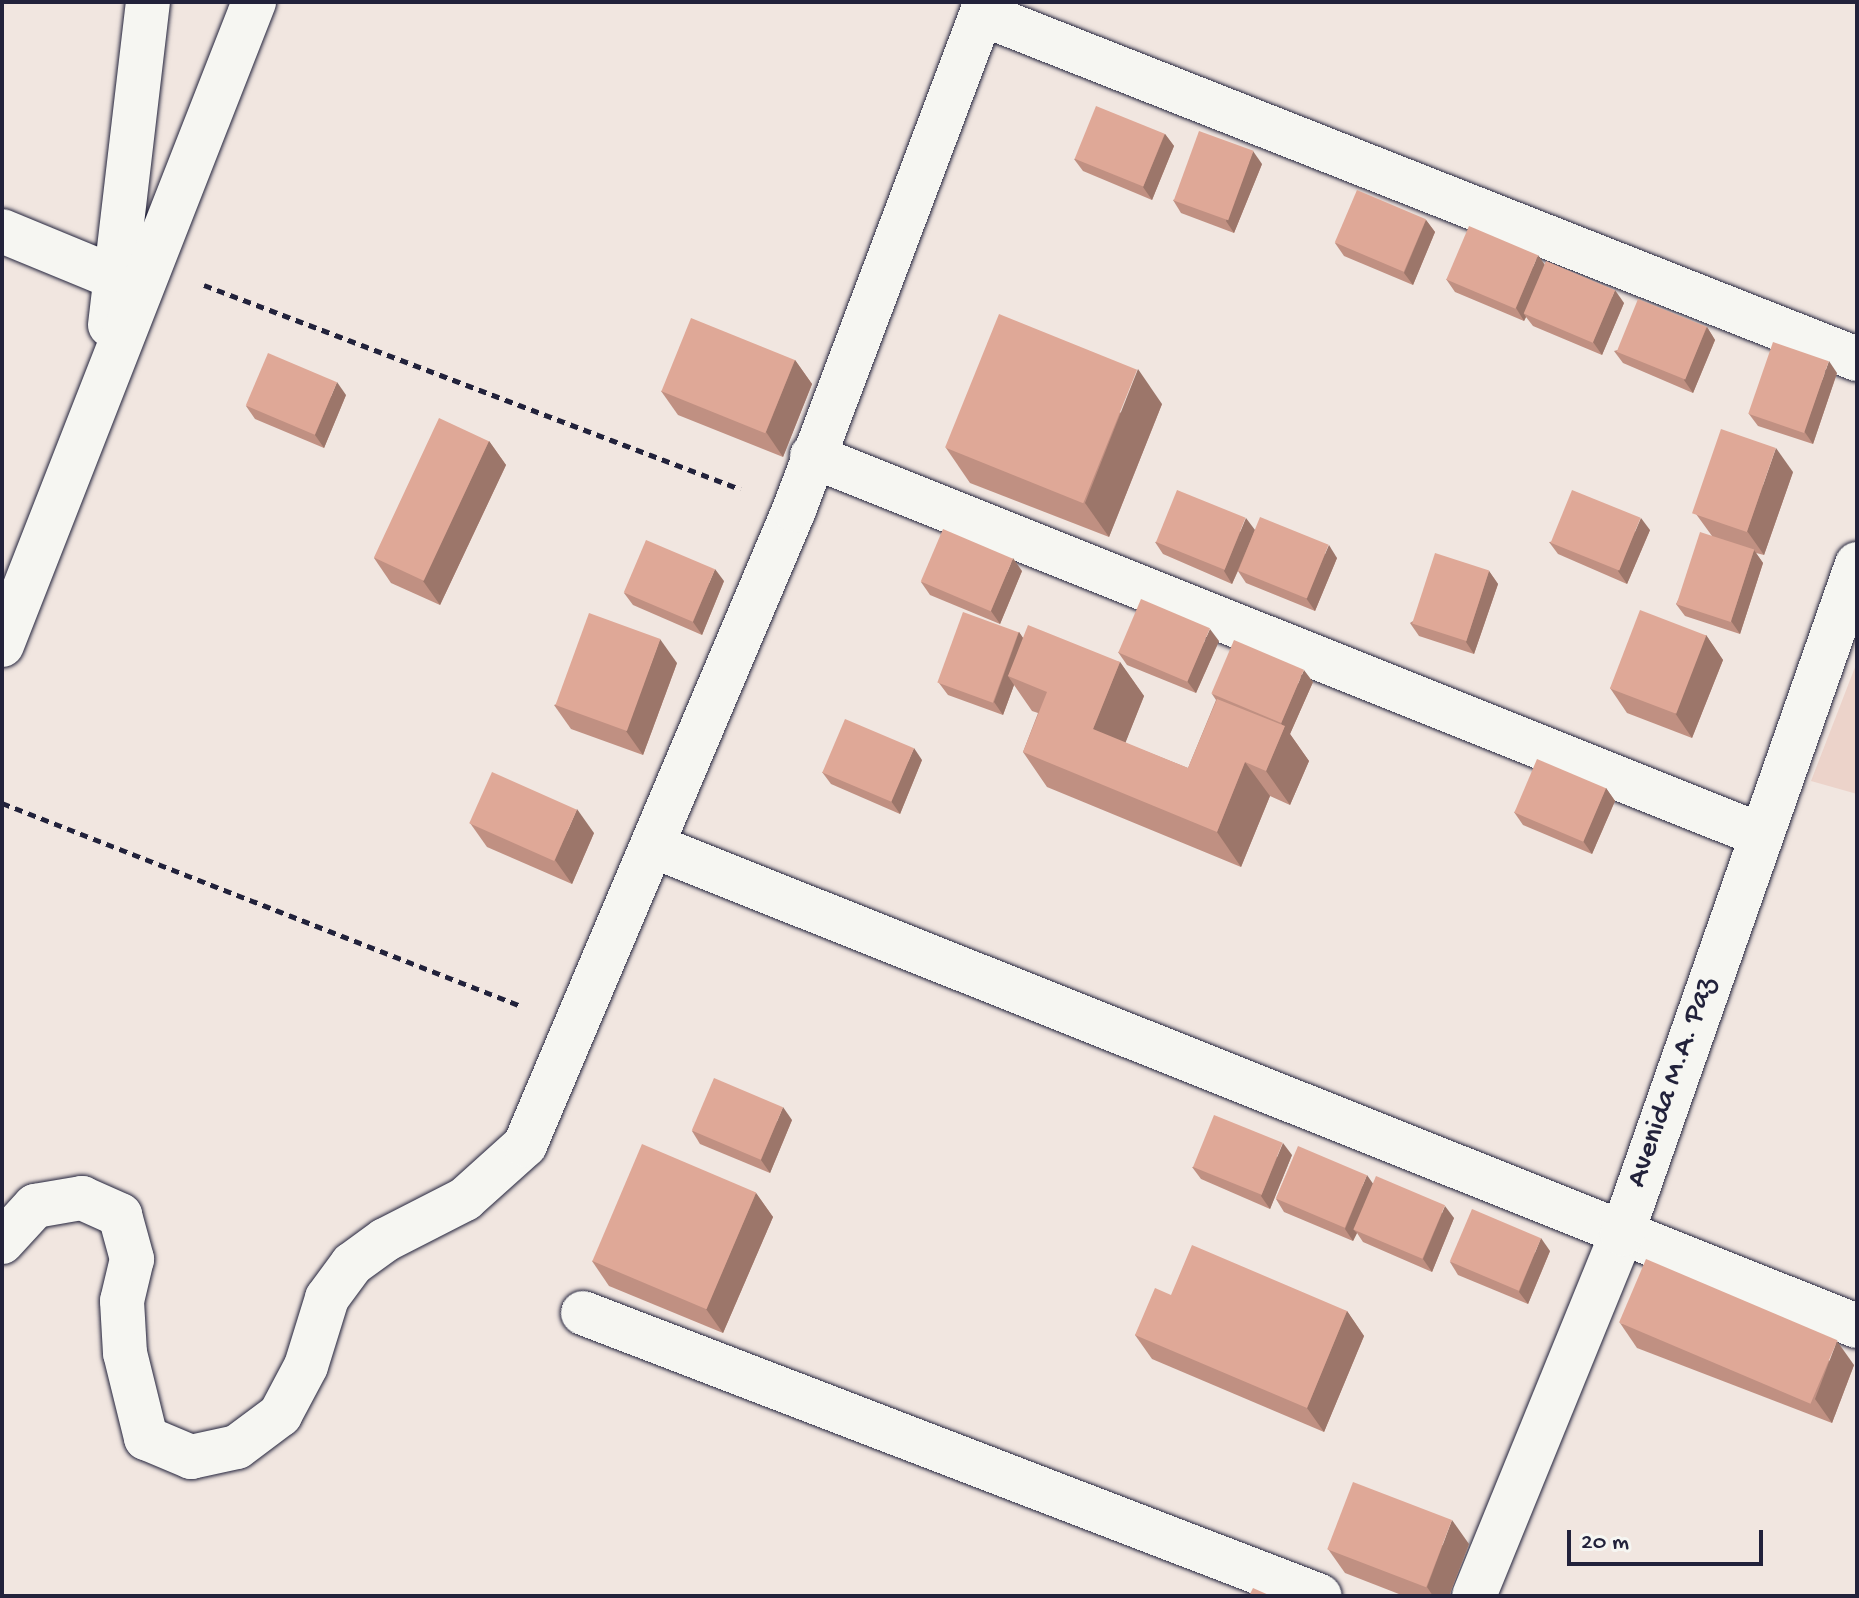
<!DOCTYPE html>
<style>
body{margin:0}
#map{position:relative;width:1859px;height:1598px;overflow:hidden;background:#f1e6e0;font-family:"Gochi Hand",sans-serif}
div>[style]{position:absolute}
.built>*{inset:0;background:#ecd3ca}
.path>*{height:5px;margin-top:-2.5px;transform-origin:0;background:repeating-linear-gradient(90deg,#22223b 0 8px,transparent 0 14px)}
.roads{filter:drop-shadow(0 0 2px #22223b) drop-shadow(0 0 2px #22223b)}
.street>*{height:44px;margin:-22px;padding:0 22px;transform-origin:22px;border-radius:22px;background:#f6f6f2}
.wall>*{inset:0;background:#c09082}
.shaded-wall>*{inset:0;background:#9c766a}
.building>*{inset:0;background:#dfa897;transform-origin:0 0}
span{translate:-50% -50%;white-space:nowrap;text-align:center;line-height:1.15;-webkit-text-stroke:6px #f6f6f2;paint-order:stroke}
.street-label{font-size:30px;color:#22223b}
.frame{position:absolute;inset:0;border:4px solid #22223b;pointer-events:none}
.scale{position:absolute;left:1567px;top:1530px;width:196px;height:36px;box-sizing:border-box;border:4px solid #22223b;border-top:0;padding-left:10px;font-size:24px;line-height:28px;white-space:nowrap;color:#22223b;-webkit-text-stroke:6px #f6f6f2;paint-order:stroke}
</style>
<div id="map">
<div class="built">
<i style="clip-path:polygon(1857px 662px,1857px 794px,1811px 781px)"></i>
</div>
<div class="path">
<i style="left:204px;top:285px;width:574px;rotate:20.84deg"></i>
<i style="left:2px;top:803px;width:557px;rotate:21.36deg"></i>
</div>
<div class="roads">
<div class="street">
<i style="left:982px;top:14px;width:941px;rotate:21.52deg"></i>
<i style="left:2px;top:231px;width:123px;rotate:22.4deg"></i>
<i style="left:110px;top:325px;width:325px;rotate:-83.3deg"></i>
<i style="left:812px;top:456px;width:1019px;rotate:21.78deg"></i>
<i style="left:2px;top:645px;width:691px;rotate:-68.6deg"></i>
<i style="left:653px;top:846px;width:1296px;rotate:21.74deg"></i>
<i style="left:2px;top:1242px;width:49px;rotate:-47.5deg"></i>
<i style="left:35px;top:1206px;width:48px;rotate:-9.7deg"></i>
<i style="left:82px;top:1198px;width:42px;rotate:24.1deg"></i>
<i style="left:120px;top:1215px;width:46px;rotate:74.7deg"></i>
<i style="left:132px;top:1259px;width:43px;rotate:103.4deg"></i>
<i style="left:122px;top:1301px;width:52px;rotate:86.7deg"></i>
<i style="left:125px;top:1353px;width:88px;rotate:76.1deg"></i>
<i style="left:146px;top:1438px;width:49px;rotate:22.9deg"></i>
<i style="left:191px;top:1457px;width:47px;rotate:-12.3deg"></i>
<i style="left:237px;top:1447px;width:54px;rotate:-36.7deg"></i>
<i style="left:280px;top:1415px;width:55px;rotate:-62deg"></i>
<i style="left:306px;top:1366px;width:71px;rotate:-72.8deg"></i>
<i style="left:327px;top:1298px;width:42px;rotate:-53.7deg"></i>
<i style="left:352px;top:1264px;width:41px;rotate:-36deg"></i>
<i style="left:385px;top:1240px;width:90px;rotate:-27.1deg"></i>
<i style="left:465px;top:1199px;width:81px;rotate:-42deg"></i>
<i style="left:525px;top:1145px;width:690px;rotate:-67.04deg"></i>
<i style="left:794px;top:510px;width:543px;rotate:-69.3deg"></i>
<i style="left:583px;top:1313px;width:789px;rotate:21.01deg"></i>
<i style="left:1474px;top:1596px;width:391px;rotate:-67.8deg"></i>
<i style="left:1622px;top:1234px;width:710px;rotate:-70.67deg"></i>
</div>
</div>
<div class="wall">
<i style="clip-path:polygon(1165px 134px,1174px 146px,1152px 200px,1083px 171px,1074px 159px)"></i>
<i style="clip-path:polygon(1262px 164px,1234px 233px,1181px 213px,1173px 200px)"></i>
<i style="clip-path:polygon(1426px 220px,1435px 232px,1413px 285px,1344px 256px,1335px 243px)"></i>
<i style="clip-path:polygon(1544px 265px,1624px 303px,1602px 355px,1533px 326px,1526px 317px,1524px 321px,1455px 292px,1446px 279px)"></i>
<i style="clip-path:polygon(1707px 327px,1715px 340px,1693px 393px,1623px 363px,1614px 351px)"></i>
<i style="clip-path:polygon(795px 360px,812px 384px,783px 457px,678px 415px,661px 391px)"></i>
<i style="clip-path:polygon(1837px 373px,1813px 444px,1758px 426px,1749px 414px)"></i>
<i style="clip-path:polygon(346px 395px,324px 448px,255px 419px,246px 406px)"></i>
<i style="clip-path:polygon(1162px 404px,1109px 537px,970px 483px,946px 448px)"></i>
<i style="clip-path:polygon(489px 441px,506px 465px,440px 605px,391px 583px,374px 558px)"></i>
<i style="clip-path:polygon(1793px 472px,1764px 555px,1756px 553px,1763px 563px,1740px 634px,1685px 616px,1676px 604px,1712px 536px,1696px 514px)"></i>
<i style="clip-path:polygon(1254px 530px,1337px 558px,1315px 611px,1246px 583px,1238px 571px,1232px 584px,1163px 554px,1155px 542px)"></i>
<i style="clip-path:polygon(1650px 530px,1627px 584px,1558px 554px,1549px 542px)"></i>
<i style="clip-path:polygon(1022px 571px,1000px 624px,930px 595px,921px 582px)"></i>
<i style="clip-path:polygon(1489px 571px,1498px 584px,1474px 654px,1419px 636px,1410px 623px)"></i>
<i style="clip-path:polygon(724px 581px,702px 635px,633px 605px,624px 593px)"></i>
<i style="clip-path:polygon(1019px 632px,1023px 638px,1120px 662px,1144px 696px,1125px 743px,1188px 768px,1216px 700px,1212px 694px,1313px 682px,1290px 734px,1309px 761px,1290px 805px,1270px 796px,1241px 867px,1047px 787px,1023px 752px,1038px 713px,1032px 711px,1014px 685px,1003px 715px,948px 695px,939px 683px)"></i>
<i style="clip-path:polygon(1706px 635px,1723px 660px,1692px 738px,1627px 713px,1610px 688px)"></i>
<i style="clip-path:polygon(1219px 641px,1196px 693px,1127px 665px,1118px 652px)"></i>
<i style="clip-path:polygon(677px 663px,643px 755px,571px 729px,554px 705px)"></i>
<i style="clip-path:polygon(922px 760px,900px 814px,831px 784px,822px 772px)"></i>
<i style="clip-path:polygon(1606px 788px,1615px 801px,1592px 854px,1523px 825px,1514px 812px)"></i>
<i style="clip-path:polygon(470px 823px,594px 833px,572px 884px,487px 847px)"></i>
<i style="clip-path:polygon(792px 1120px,770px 1173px,700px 1144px,692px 1131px)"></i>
<i style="clip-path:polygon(1292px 1155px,1270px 1209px,1201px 1179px,1192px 1167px)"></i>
<i style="clip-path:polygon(1373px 1184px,1454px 1218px,1432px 1272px,1363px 1242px,1357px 1233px,1353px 1241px,1284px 1212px,1276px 1199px)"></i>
<i style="clip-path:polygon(756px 1193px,773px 1217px,723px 1333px,609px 1286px,592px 1261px)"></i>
<i style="clip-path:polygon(1550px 1251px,1528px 1304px,1458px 1275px,1450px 1262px)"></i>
<i style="clip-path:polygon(1171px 1295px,1347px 1311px,1364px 1336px,1324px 1432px,1152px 1359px,1135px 1335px)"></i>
<i style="clip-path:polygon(1620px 1323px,1854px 1365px,1832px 1423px,1637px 1348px)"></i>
<i style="clip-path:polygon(1469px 1544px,1449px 1596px,1404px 1596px,1345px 1573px,1328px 1549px)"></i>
</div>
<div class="shaded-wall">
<i style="clip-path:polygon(1165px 134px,1174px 146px,1152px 200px,1143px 187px)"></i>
<i style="clip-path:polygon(1253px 151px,1262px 164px,1234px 233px,1226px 221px)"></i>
<i style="clip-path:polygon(1426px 220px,1435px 232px,1413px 285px,1404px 273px)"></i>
<i style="clip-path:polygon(1538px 255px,1547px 268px,1524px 314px,1526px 317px,1524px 321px,1516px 308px)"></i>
<i style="clip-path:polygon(1615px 290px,1624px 303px,1602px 355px,1593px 342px)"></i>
<i style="clip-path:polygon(1707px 327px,1715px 340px,1693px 393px,1684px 380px)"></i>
<i style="clip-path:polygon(795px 360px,812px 384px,783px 457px,766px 432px)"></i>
<i style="clip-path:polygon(1829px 361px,1837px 373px,1813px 444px,1804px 431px)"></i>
<i style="clip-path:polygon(1138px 369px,1162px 404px,1109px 537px,1085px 503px)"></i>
<i style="clip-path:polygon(337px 382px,346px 395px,324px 448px,315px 435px)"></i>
<i style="clip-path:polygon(489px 441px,506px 465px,440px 605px,423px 581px)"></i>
<i style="clip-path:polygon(1776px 448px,1793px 472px,1764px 555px,1747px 531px)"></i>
<i style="clip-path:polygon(1246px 518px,1255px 530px,1232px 584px,1224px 571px)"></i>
<i style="clip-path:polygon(1641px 518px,1650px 530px,1627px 584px,1618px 571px)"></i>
<i style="clip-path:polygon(1329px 545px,1337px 558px,1315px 611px,1306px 598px)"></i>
<i style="clip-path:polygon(1754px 550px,1763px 563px,1740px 634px,1731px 621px)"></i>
<i style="clip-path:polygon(1013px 558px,1022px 571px,1000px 624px,991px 611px)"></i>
<i style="clip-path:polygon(715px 569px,724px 581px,702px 635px,693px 622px)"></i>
<i style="clip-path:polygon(1489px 571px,1498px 584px,1474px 654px,1466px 642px)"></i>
<i style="clip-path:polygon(1210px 629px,1219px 641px,1196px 693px,1187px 681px)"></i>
<i style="clip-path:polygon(1019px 632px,1027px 644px,1008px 676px,1014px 685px,1003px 715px,994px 702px)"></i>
<i style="clip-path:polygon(1706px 635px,1723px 660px,1692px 738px,1675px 713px)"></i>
<i style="clip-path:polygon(660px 639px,677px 663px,643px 755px,626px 731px)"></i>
<i style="clip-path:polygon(1120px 662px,1144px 696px,1117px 764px,1093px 729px)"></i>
<i style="clip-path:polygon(1304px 670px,1313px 682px,1290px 734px,1309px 761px,1290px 805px,1266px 771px,1284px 728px,1281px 723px)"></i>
<i style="clip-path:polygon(914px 748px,922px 760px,900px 814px,891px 801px)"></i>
<i style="clip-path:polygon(1245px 762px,1270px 796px,1241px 867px,1217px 832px)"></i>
<i style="clip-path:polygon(1606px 788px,1615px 801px,1592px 854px,1583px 841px)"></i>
<i style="clip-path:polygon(577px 809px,594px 833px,572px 884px,555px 860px)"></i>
<i style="clip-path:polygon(783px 1107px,792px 1120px,770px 1173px,761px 1160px)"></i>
<i style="clip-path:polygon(1283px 1143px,1292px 1155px,1270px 1209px,1261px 1196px)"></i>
<i style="clip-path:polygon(1367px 1175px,1376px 1188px,1354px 1230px,1357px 1233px,1353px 1241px,1345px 1229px)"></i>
<i style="clip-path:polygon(756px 1193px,773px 1217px,723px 1333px,706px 1309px)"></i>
<i style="clip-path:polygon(1445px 1206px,1454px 1218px,1432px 1272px,1423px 1259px)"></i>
<i style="clip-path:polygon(1541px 1238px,1550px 1251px,1528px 1304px,1519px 1292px)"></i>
<i style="clip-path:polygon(1347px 1311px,1364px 1336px,1324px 1432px,1307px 1408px)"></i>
<i style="clip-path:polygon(1837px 1341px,1854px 1365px,1832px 1423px,1815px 1399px)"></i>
<i style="clip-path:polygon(1452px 1520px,1469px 1544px,1449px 1596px,1433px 1596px,1427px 1587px)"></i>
</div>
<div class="building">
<i style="left:1096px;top:106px;width:74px;height:57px;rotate:22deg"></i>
<i style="left:1199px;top:131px;width:58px;height:74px;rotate:20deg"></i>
<i style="left:1357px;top:190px;width:75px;height:57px;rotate:23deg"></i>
<i style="left:1469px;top:226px;width:75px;height:58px;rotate:23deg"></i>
<i style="left:1546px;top:261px;width:75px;height:57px;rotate:23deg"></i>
<i style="left:1638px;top:299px;width:74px;height:57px;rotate:22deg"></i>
<i style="left:999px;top:314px;width:149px;height:144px;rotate:22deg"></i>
<i style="left:691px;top:318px;width:112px;height:79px;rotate:22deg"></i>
<i style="left:1773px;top:342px;width:59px;height:76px;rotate:19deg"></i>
<i style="left:268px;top:353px;width:75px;height:57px;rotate:23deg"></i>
<i style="left:439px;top:418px;width:55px;height:154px;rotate:25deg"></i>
<i style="left:1721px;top:429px;width:58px;height:89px;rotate:19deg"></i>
<i style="left:1177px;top:490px;width:74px;height:56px;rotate:22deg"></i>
<i style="left:1572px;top:490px;width:74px;height:57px;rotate:22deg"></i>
<i style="left:1260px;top:517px;width:74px;height:58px;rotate:22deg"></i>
<i style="left:943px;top:529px;width:76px;height:57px;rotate:23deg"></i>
<i style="left:1700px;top:532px;width:57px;height:76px;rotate:18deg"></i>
<i style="left:646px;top:540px;width:75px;height:57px;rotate:23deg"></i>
<i style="left:1435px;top:553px;width:57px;height:74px;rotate:18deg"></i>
<i style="left:1141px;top:599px;width:75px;height:58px;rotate:23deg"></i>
<i style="left:1640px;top:610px;width:71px;height:84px;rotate:21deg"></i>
<i style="left:963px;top:612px;width:59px;height:75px;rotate:20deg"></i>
<i style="left:589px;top:613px;width:76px;height:98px;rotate:20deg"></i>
<i style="clip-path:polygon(1028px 625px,1120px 662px,1093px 729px,1188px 768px,1217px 699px,1285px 726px,1266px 771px,1245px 762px,1217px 832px,1023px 752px,1047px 692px,1008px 676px)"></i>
<i style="left:1234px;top:640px;width:76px;height:58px;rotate:23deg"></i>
<i style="left:845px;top:719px;width:75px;height:58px;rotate:23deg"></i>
<i style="left:1537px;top:759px;width:75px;height:58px;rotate:23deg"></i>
<i style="left:492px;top:772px;width:93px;height:56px;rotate:24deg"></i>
<i style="left:714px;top:1078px;width:75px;height:57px;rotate:23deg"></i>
<i style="left:1214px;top:1115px;width:74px;height:56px;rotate:22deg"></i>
<i style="left:642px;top:1144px;width:124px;height:127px;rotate:23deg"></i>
<i style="left:1298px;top:1146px;width:75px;height:57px;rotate:23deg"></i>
<i style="left:1376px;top:1176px;width:75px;height:58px;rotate:23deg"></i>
<i style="left:1472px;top:1209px;width:75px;height:57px;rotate:23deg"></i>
<i style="clip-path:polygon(1192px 1245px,1347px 1311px,1307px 1408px,1135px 1335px,1155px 1288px,1171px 1295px)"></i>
<i style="left:1646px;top:1259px;width:208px;height:69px;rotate:23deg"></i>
<i style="left:1353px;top:1482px;width:106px;height:72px;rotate:21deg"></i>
<i style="clip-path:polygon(1253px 1588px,1271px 1596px,1249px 1596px)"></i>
</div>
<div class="street-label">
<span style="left:1673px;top:1083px;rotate:-71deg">Avenida M.A. Paz</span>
</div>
<div class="frame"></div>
<div class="scale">20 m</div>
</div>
